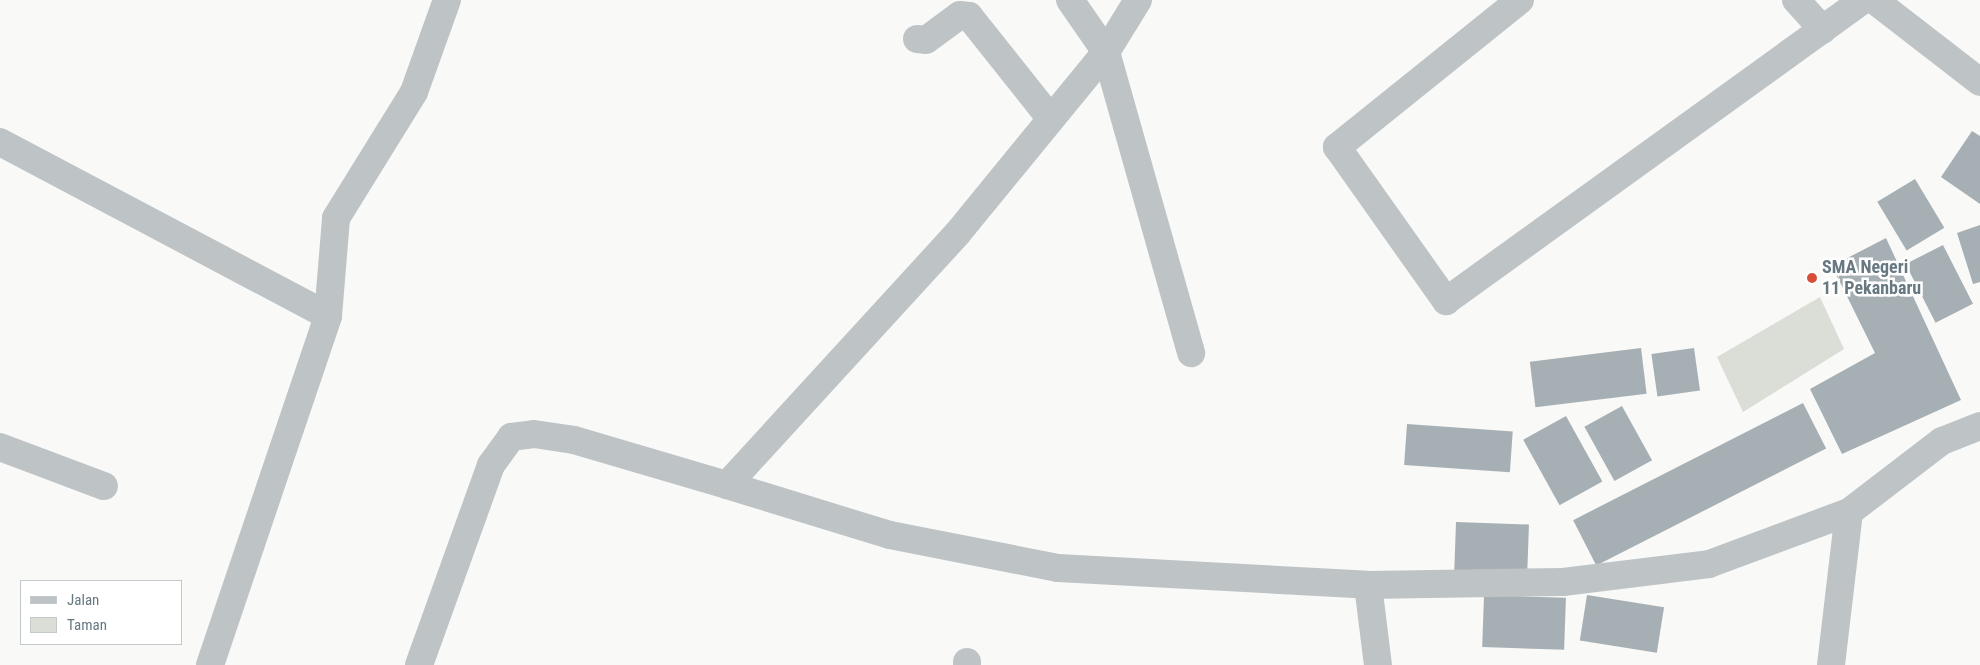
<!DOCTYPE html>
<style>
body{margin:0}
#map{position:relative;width:1980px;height:665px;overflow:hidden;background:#f9f9f8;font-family:"Roboto Condensed",sans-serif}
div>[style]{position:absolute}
.green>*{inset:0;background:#daded7}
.building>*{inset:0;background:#a6b0b4;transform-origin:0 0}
.minor>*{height:28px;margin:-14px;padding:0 14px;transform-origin:14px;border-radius:14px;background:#bec4c6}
.dots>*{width:14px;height:14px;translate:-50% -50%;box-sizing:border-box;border:2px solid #fff;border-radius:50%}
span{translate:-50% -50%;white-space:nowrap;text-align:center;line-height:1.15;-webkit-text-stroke:5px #fff;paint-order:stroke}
.poi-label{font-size:18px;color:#667880;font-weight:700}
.left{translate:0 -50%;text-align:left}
.legend{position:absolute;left:20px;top:580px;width:162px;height:65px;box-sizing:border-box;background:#fff;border:1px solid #c2c9cc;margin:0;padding:6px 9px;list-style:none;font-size:15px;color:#667880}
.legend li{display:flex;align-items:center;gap:10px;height:25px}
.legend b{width:25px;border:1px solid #c2c9cc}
</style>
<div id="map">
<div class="green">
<i style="clip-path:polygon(1820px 297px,1844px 349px,1743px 412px,1717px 357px)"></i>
</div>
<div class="building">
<i style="clip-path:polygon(1972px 131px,1980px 136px,1980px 204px,1941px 177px)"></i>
<i style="left:1915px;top:179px;width:57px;height:44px;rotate:59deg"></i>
<i style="clip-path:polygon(1980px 225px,1980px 282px,1973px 284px,1957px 233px)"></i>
<i style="clip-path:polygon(1886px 238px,1961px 400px,1842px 454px,1810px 389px,1875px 353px,1832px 266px)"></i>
<i style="left:1943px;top:245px;width:66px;height:42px;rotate:63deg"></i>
<i style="left:1641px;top:348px;width:46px;height:112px;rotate:83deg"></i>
<i style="left:1694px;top:348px;width:43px;height:43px;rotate:82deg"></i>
<i style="left:1803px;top:403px;width:51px;height:258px;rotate:63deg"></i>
<i style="left:1622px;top:406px;width:62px;height:43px;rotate:61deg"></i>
<i style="left:1566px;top:416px;width:75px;height:49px;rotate:61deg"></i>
<i style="left:1407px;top:424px;width:106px;height:41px;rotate:4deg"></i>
<i style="left:1456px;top:522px;width:73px;height:48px;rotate:2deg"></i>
<i style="left:1484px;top:595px;width:82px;height:52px;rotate:2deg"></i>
<i style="left:1587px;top:595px;width:78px;height:46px;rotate:9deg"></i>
</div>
<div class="minor">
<i style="left:1070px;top:0;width:63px;rotate:55.3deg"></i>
<i style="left:1106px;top:52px;width:313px;rotate:74.2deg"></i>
<i style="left:1520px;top:0;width:235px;rotate:141.2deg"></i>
<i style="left:1337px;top:147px;width:189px;rotate:54.7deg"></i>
<i style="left:1446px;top:301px;width:514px;rotate:-35.82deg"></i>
<i style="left:1796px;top:0;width:40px;rotate:48deg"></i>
<i style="left:1874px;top:0;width:134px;rotate:37.7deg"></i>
<i style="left:917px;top:39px;width:9px;rotate:6deg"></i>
<i style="left:926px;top:40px;width:42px;rotate:-36.3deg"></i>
<i style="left:960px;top:15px;width:9px;rotate:6deg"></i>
<i style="left:969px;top:16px;width:130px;rotate:51.5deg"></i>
<i style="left:0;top:142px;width:371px;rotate:27.9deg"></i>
<i style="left:0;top:447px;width:111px;rotate:20.6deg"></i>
<i style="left:727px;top:485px;width:170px;rotate:17.1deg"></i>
<i style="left:890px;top:535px;width:171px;rotate:11.1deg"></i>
<i style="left:1058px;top:568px;width:310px;rotate:3.1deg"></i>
<i style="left:1368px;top:585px;width:195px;rotate:-0.9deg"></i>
<i style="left:1563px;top:582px;width:147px;rotate:-7deg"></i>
<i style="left:1709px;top:564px;width:149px;rotate:-20.4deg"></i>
<i style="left:1849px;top:512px;width:117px;rotate:-37.4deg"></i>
<i style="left:1942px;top:441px;width:41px;rotate:-21.5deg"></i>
<i style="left:1368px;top:585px;width:81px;rotate:82.9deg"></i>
<i style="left:210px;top:665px;width:368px;rotate:-71.3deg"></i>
<i style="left:328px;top:316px;width:98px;rotate:-85.3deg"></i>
<i style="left:336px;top:218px;width:148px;rotate:-58.2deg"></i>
<i style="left:414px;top:92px;width:98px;rotate:-70.3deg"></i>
<i style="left:419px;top:665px;width:213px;rotate:-70.2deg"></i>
<i style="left:491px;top:465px;width:34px;rotate:-54deg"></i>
<i style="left:511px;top:437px;width:23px;rotate:-7deg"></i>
<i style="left:534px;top:434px;width:40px;rotate:8.5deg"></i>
<i style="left:574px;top:440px;width:159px;rotate:16.4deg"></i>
<i style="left:727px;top:485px;width:340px;rotate:-47.5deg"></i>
<i style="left:957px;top:234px;width:235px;rotate:-50.7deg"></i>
<i style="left:1106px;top:52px;width:61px;rotate:-58.4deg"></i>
<i style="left:967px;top:665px;width:3px;rotate:-90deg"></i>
<i style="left:1831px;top:665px;width:154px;rotate:-83.3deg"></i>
</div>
<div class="dots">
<i style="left:1812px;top:278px;background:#d74f3a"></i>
</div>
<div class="poi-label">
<span class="left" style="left:1822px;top:278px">SMA Negeri<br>11 Pekanbaru</span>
</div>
<ul class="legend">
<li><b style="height:6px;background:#bec4c6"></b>Jalan</li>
<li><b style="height:14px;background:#daded7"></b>Taman</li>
</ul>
</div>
